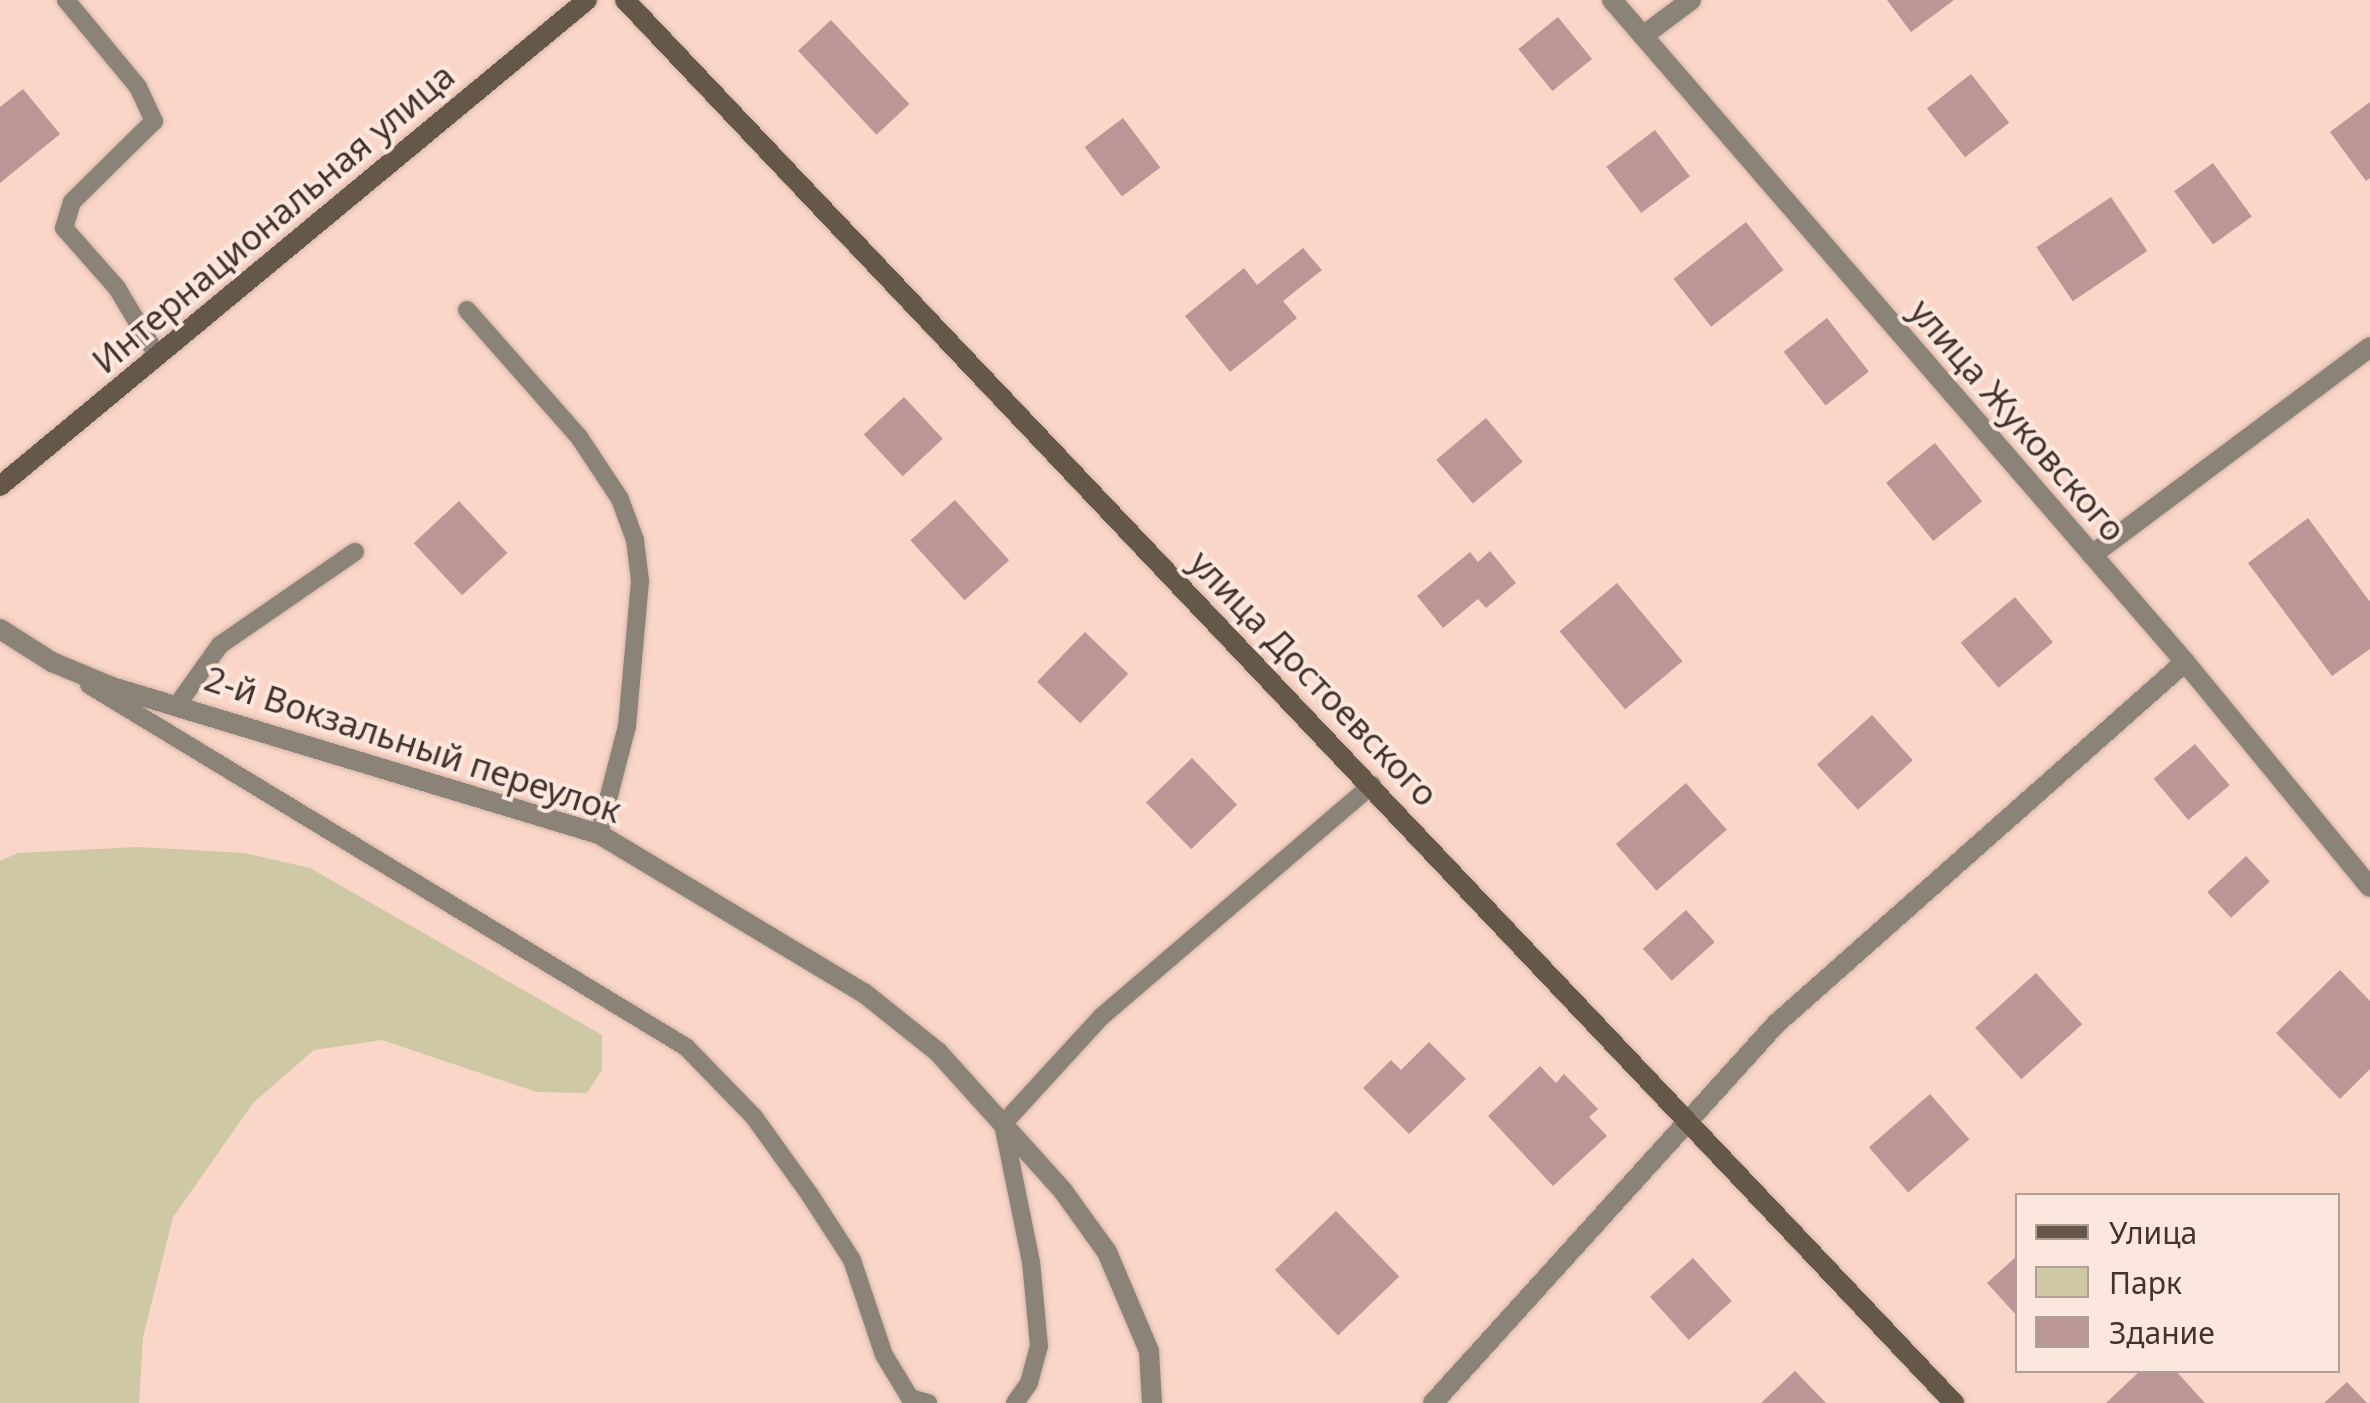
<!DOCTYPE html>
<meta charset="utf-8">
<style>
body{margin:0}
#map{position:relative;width:2370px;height:1403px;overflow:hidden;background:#f9d6c7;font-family:"Noto Sans",sans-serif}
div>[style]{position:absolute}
.green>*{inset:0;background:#cec8a4}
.building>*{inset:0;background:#bb9696;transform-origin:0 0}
.roads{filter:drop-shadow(0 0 2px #d4b5a8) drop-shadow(0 0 2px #d4b5a8)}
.service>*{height:18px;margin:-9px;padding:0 9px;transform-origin:9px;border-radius:9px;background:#8c8378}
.minor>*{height:20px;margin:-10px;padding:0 10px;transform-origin:10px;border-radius:10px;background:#8c8378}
.secondary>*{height:20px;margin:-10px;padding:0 10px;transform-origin:10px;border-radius:10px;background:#655848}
span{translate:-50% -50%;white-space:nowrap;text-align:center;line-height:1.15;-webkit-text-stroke:8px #fce7de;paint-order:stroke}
.street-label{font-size:35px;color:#41332d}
.legend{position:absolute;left:2015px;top:1193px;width:325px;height:180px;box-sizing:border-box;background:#fce7de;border:2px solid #b19f97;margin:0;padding:12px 18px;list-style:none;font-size:30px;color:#41332d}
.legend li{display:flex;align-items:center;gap:20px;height:50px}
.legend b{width:50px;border:2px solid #b19f97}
</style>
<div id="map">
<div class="green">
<i style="clip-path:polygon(138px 847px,244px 853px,310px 868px,602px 1035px,602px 1070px,587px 1093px,537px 1092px,382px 1040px,314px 1050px,254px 1102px,173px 1217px,143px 1337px,139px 1403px,0 1403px,0 861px,18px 853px)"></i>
</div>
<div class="building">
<i style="clip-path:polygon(1887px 0,1954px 0,1911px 32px)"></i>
<i style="left:1558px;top:17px;width:54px;height:51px;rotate:51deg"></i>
<i style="left:831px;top:20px;width:115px;height:45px;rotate:47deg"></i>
<i style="left:1971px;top:74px;width:62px;height:56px;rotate:52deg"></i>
<i style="clip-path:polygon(23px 89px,60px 134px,0 183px,0 107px)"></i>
<i style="clip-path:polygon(2370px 102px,2370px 178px,2366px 181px,2330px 132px)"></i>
<i style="left:1123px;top:118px;width:62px;height:48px;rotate:53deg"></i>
<i style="left:1655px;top:130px;width:58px;height:61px;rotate:53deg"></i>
<i style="left:2213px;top:163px;width:66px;height:48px;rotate:54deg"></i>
<i style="left:2111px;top:197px;width:65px;height:90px;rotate:56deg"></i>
<i style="left:1746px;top:222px;width:61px;height:92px;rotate:52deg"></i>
<i style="clip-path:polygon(1303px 248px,1322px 270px,1283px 301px,1297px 318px,1230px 372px,1185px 316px,1244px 268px,1257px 285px)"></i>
<i style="left:1827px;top:318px;width:68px;height:55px;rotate:52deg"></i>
<i style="left:904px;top:397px;width:57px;height:55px;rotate:47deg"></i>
<i style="left:1486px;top:418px;width:57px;height:65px;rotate:50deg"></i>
<i style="left:1935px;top:443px;width:75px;height:63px;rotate:51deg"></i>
<i style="left:955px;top:500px;width:81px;height:60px;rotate:48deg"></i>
<i style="left:459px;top:501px;width:71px;height:62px;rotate:47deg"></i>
<i style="clip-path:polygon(2308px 518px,2370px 602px,2370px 649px,2332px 676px,2248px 563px)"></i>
<i style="clip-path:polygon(1490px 551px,1516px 583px,1486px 608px,1478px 599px,1443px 628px,1417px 596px,1470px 552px,1478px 562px)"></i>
<i style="left:1617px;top:583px;width:102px;height:75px;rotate:50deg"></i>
<i style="left:2015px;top:597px;width:59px;height:71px;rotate:50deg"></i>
<i style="left:1085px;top:632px;width:60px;height:69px;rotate:44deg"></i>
<i style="left:1872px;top:715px;width:61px;height:74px;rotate:48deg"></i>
<i style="left:2195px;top:744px;width:54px;height:54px;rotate:50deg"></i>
<i style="left:1192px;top:758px;width:65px;height:64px;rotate:46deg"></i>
<i style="left:1686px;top:783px;width:62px;height:93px;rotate:49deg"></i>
<i style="left:2246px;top:856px;width:35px;height:53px;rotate:47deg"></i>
<i style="left:1686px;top:910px;width:43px;height:58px;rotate:48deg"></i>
<i style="clip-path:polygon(2340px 970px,2370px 1001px,2370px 1069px,2340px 1099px,2276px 1033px)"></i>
<i style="left:2036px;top:973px;width:69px;height:82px;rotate:48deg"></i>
<i style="clip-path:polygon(1429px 1042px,1466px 1079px,1409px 1134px,1363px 1088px,1391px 1060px,1401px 1070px)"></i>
<i style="clip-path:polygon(1540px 1066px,1556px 1083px,1564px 1074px,1598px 1109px,1589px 1117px,1607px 1136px,1553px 1186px,1488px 1116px)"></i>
<i style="left:1930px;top:1094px;width:60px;height:81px;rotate:49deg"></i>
<i style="left:1336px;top:1211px;width:91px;height:85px;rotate:46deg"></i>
<i style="clip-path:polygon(2018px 1255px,2018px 1317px,1987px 1283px)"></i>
<i style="left:1693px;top:1258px;width:58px;height:58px;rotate:48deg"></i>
<i style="clip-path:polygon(2141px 1370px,2175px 1370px,2205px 1403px,2106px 1403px)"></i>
<i style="clip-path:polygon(1795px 1371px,1826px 1403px,1761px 1403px)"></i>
<i style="clip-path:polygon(2347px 1382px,2367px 1403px,2324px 1403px)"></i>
</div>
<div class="roads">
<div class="service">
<i style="left:66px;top:0;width:113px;rotate:50.4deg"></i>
<i style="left:138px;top:87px;width:38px;rotate:65deg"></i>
<i style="left:154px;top:121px;width:115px;rotate:135.4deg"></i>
<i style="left:72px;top:202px;width:27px;rotate:107deg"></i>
<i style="left:64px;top:228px;width:80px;rotate:48.5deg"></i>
<i style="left:117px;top:288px;width:78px;rotate:59.2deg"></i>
<i style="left:467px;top:310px;width:169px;rotate:48.6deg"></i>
<i style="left:579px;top:437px;width:74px;rotate:56.5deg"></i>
<i style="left:620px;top:499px;width:44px;rotate:69.9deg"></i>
<i style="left:635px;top:540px;width:41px;rotate:83deg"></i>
<i style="left:640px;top:581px;width:146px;rotate:95.1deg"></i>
<i style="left:627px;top:726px;width:112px;rotate:104.5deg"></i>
<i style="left:89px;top:685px;width:698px;rotate:31.23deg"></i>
<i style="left:686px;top:1047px;width:98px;rotate:45.8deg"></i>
<i style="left:754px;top:1117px;width:96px;rotate:54.3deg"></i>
<i style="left:810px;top:1195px;width:77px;rotate:57.1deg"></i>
<i style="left:852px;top:1260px;width:100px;rotate:71.4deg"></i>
<i style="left:884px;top:1355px;width:50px;rotate:58.8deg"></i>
<i style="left:910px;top:1398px;width:19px;rotate:16deg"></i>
<i style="left:178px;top:704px;width:72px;rotate:-54.6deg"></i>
<i style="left:220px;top:645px;width:164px;rotate:-34.6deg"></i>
<i style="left:1015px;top:1403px;width:24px;rotate:-55deg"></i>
<i style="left:1029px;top:1383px;width:38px;rotate:-75deg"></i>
<i style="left:1039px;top:1346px;width:84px;rotate:-95.4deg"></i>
<i style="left:1031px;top:1262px;width:141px;rotate:-101.5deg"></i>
<i style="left:1003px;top:1124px;width:145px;rotate:-47.5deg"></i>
<i style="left:1101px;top:1017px;width:357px;rotate:-40.6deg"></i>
</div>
<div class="minor">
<i style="left:1612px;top:0;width:876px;rotate:49.12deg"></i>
<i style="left:2185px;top:662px;width:291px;rotate:50.6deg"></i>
<i style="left:1643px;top:36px;width:60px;rotate:-36.9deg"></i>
<i style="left:2092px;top:555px;width:347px;rotate:-36.8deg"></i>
<i style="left:0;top:629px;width:62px;rotate:32.4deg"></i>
<i style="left:52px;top:662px;width:65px;rotate:22.6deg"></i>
<i style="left:112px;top:687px;width:509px;rotate:16.8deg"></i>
<i style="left:599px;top:834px;width:309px;rotate:31deg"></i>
<i style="left:864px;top:993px;width:95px;rotate:38.6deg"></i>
<i style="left:938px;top:1052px;width:187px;rotate:48deg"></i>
<i style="left:1063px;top:1191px;width:75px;rotate:54.2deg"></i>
<i style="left:1107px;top:1252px;width:108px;rotate:67deg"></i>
<i style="left:1149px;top:1351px;width:52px;rotate:86.7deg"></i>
<i style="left:1433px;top:1403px;width:511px;rotate:-47.85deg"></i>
<i style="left:1776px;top:1024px;width:546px;rotate:-41.51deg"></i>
</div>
<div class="secondary">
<i style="left:625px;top:0;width:1933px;rotate:46.55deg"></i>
<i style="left:0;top:486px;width:762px;rotate:-39.62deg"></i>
</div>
</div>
<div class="street-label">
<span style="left:273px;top:218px;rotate:-40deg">Интернациональная улица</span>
<span style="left:2018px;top:420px;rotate:49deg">улица Жуковского</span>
<span style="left:1314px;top:678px;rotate:46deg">улица Достоевского</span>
<span style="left:413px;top:744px;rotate:18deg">2-й Вокзальный переулок</span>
</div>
<ul class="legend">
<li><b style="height:12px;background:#655848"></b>Улица</li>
<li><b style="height:28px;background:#cec8a4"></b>Парк</li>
<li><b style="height:28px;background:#bb9696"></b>Здание</li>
</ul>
</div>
